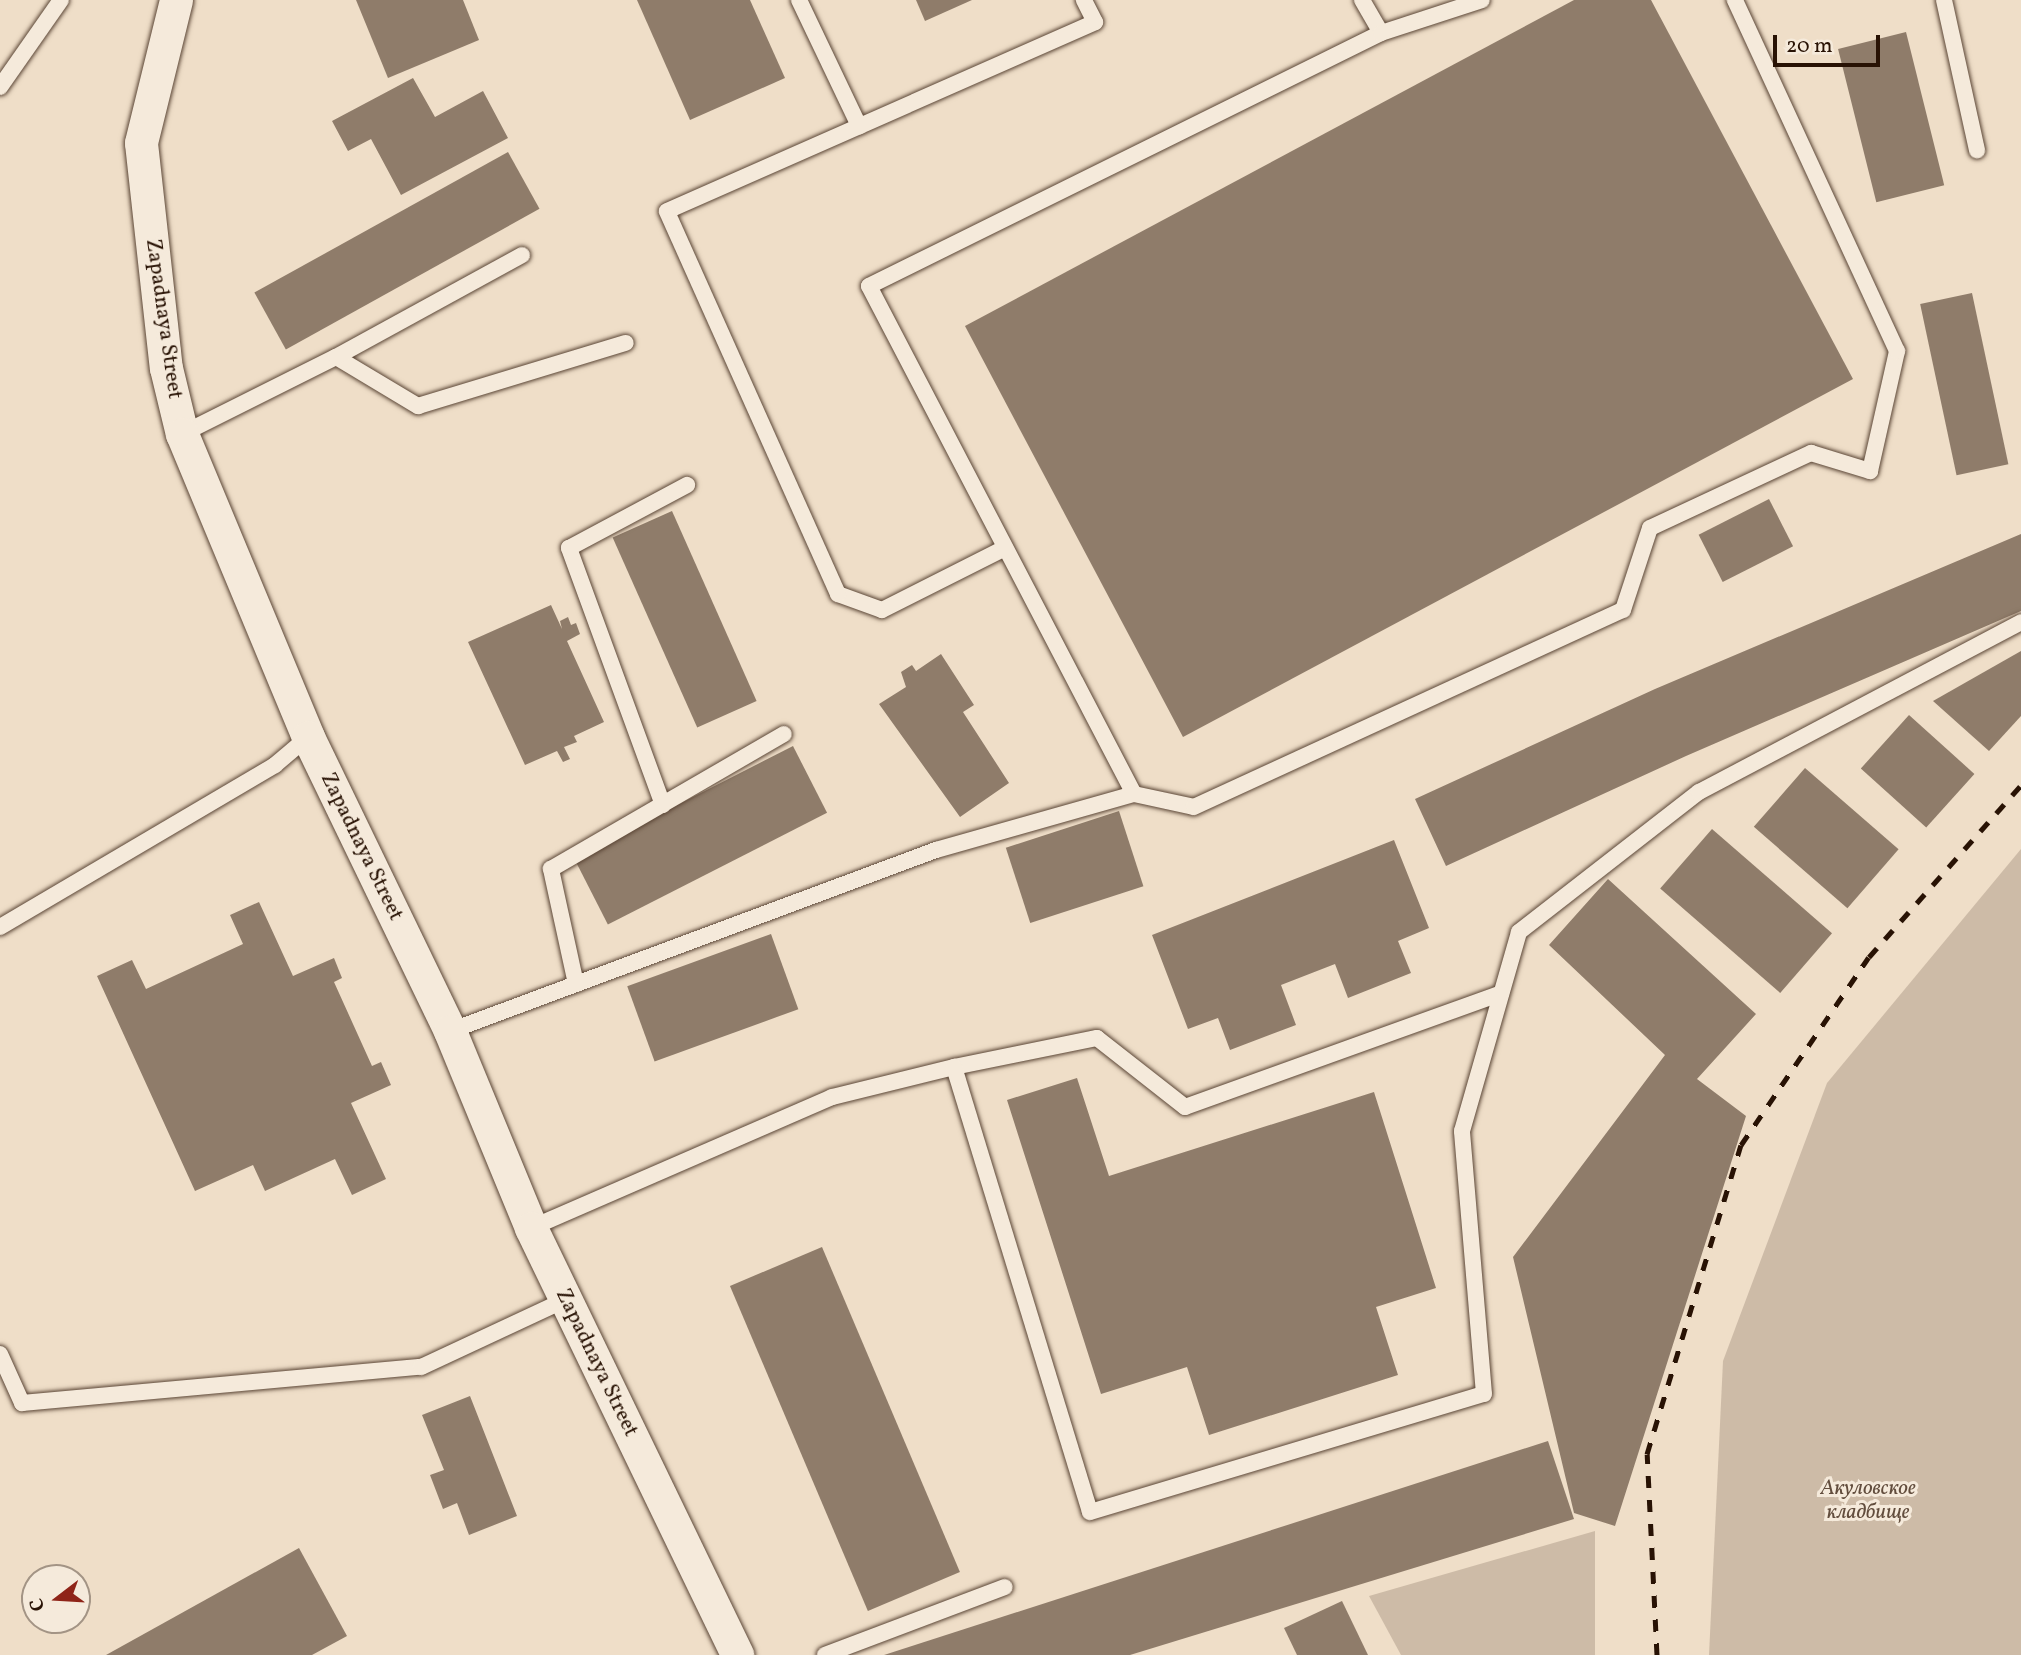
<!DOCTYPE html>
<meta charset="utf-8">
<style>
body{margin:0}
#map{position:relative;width:2021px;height:1655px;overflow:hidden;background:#efdec8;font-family:Vollkorn,serif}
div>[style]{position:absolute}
.green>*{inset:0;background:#cdbba7}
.building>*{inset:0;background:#8f7c6a;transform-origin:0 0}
.roads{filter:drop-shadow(0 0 2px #5a4535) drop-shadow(0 0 2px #5a4535)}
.lane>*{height:16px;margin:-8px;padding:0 8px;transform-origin:8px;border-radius:8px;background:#f5eadb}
.street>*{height:33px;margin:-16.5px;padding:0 16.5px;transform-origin:16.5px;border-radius:16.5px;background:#f5eadb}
.rail>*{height:5px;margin-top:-2.5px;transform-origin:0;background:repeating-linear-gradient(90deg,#281204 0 12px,transparent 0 24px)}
span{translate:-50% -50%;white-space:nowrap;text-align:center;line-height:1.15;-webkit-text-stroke:6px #f5eadb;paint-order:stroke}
.street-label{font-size:21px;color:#281204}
.park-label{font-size:21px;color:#624d3d;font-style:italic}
.north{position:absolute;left:21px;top:1564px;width:70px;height:70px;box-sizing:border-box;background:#f5eadb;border:2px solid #a39485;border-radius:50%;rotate:253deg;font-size:19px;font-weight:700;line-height:28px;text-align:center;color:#281204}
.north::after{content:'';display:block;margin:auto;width:24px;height:32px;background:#8f2418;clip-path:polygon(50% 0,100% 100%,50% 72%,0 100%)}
.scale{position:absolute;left:1773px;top:35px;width:107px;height:32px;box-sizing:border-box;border:4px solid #281204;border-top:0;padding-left:9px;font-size:21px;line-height:24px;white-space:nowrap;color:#281204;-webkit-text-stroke:5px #f5eadb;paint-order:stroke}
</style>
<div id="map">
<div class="green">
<i style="clip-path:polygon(2021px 849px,2021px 1655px,1709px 1655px,1723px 1361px,1827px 1083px)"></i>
<i style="clip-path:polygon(1595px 1531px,1595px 1655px,1401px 1655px,1369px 1596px)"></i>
</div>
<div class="building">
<i style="clip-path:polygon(356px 0,463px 0,479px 40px,388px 78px)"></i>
<i style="clip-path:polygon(637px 0,750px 0,785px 78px,690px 120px)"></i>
<i style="clip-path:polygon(916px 0,972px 0,925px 21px)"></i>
<i style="clip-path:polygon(1574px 0,1651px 0,1853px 379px,1183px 737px,965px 326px)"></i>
<i style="left:1906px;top:32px;width:158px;height:70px;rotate:76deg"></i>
<i style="clip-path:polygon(413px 78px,435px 117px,483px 91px,508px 138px,401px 195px,371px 139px,348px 151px,332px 121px)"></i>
<i style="left:508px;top:152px;width:65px;height:290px;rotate:61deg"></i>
<i style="left:1972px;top:293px;width:175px;height:53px;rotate:78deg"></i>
<i style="left:1769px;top:499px;width:53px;height:79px;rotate:63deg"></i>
<i style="left:672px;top:511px;width:208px;height:65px;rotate:66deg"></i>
<i style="clip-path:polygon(2021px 534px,2021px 611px,1686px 756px,1446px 866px,1415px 799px,1655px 689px)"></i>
<i style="clip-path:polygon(551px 605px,562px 629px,560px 621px,568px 617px,571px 625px,576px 623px,580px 634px,567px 641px,604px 722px,574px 736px,577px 742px,564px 747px,570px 759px,563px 762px,557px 751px,525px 765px,468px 642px)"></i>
<i style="clip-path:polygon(2021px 651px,2021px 716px,1989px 751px,1933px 701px)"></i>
<i style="clip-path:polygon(941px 654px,974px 705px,963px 712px,1009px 783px,960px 817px,879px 704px,906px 687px,901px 672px,912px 665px,916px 671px)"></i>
<i style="left:1909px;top:715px;width:88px;height:72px;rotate:42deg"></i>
<i style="left:793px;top:746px;width:75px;height:246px;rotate:63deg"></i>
<i style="left:1805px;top:768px;width:124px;height:78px;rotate:41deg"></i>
<i style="left:1119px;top:811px;width:79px;height:119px;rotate:72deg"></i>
<i style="left:1712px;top:829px;width:159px;height:79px;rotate:41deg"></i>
<i style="clip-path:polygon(1394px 840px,1429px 928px,1398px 941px,1411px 973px,1348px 998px,1335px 964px,1281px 985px,1296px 1025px,1230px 1050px,1218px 1018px,1188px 1029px,1152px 935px)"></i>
<i style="clip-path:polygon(1608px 879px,1756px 1014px,1697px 1079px,1746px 1116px,1615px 1526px,1574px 1513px,1513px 1257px,1665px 1055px,1549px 945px)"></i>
<i style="clip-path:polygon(259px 902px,293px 976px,334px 958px,342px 978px,334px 982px,372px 1066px,381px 1062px,391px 1085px,351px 1103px,386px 1179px,352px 1195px,335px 1159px,265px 1191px,253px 1165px,195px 1191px,97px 976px,132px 960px,146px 989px,243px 944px,230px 915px)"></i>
<i style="left:771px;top:934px;width:80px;height:153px;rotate:70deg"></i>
<i style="clip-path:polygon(1077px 1078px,1109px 1176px,1374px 1092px,1436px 1288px,1376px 1307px,1398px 1375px,1209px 1435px,1187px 1367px,1101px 1394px,1007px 1100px)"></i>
<i style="left:822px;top:1247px;width:353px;height:100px;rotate:67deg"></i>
<i style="clip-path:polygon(470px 1396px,517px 1516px,469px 1535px,457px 1503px,443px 1509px,430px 1475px,444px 1470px,422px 1415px)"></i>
<i style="clip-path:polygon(1548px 1441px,1574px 1519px,1130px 1655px,884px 1655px)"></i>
<i style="clip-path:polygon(299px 1548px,347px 1636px,312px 1655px,106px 1655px)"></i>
<i style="clip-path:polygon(1342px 1601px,1368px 1655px,1297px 1655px,1284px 1628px)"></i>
</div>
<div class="roads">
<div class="lane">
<i style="left:799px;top:0;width:140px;rotate:64.5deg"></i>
<i style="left:1362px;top:0;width:38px;rotate:60deg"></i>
<i style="left:1944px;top:0;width:154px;rotate:77.6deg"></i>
<i style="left:0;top:87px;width:106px;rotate:-55deg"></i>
<i style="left:336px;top:357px;width:96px;rotate:30.9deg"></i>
<i style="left:418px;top:406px;width:217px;rotate:-16.9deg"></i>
<i style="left:182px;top:434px;width:172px;rotate:-26.6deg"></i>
<i style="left:336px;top:357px;width:212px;rotate:-28.7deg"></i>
<i style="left:1005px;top:548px;width:138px;rotate:153.2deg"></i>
<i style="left:882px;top:610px;width:47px;rotate:-160deg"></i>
<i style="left:838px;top:594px;width:419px;rotate:-114.1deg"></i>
<i style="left:667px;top:211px;width:468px;rotate:-23.8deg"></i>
<i style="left:1095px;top:22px;width:25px;rotate:-117deg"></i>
<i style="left:1134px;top:794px;width:573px;rotate:-117.55deg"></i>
<i style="left:869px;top:286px;width:571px;rotate:-26.3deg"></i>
<i style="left:1381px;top:33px;width:106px;rotate:-18.1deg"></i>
<i style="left:663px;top:805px;width:274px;rotate:-110.1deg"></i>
<i style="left:569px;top:548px;width:134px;rotate:-28.1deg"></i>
<i style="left:0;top:927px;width:319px;rotate:-30.5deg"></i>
<i style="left:275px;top:765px;width:43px;rotate:-40.3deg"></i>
<i style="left:576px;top:984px;width:118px;rotate:-102.3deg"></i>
<i style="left:551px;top:869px;width:269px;rotate:-30.1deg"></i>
<i style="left:450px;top:1031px;width:519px;rotate:-20.43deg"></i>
<i style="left:936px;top:850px;width:206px;rotate:-15.8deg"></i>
<i style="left:1134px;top:794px;width:61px;rotate:12.2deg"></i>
<i style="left:1194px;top:807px;width:472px;rotate:-24.7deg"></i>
<i style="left:1623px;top:610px;width:86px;rotate:-71.8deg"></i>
<i style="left:1650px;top:528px;width:178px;rotate:-25deg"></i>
<i style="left:1811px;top:453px;width:62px;rotate:17deg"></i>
<i style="left:1870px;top:471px;width:123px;rotate:-77.3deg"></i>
<i style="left:1897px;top:351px;width:387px;rotate:-114.8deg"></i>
<i style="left:954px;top:1067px;width:146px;rotate:-11.5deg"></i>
<i style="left:1097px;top:1038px;width:112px;rotate:38.1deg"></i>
<i style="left:1185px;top:1107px;width:336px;rotate:-19.8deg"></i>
<i style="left:531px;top:1228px;width:328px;rotate:-23.5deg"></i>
<i style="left:832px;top:1097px;width:126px;rotate:-13.8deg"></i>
<i style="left:954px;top:1067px;width:465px;rotate:73deg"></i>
<i style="left:1090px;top:1512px;width:411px;rotate:-16.7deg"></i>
<i style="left:1484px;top:1394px;width:264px;rotate:-94.8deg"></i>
<i style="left:1462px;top:1131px;width:207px;rotate:-74deg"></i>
<i style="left:1519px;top:932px;width:228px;rotate:-37.9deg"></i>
<i style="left:1699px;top:792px;width:364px;rotate:-27.8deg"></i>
<i style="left:0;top:1354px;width:54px;rotate:65.8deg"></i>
<i style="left:22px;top:1403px;width:401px;rotate:-5.2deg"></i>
<i style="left:421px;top:1367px;width:159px;rotate:-25deg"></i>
<i style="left:825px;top:1655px;width:192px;rotate:-20.7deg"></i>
</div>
<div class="street">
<i style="left:176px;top:0;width:147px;rotate:103.8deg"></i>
<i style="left:141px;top:143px;width:226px;rotate:83.7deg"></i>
<i style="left:166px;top:368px;width:68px;rotate:76.4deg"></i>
<i style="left:182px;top:434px;width:328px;rotate:67.4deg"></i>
<i style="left:308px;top:737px;width:326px;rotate:64.2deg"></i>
<i style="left:450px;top:1031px;width:213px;rotate:67.6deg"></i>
<i style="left:531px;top:1228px;width:474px;rotate:64.2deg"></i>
</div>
</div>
<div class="rail">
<i style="left:1657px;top:1655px;width:201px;rotate:-92.8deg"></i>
<i style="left:1647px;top:1454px;width:323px;rotate:-73.1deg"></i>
<i style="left:1741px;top:1145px;width:227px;rotate:-55.8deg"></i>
<i style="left:1869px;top:957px;width:230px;rotate:-48.5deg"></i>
</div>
<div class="street-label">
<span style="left:163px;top:319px;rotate:82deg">Zapadnaya Street</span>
<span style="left:361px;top:847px;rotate:64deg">Zapadnaya Street</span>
<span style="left:596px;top:1363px;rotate:64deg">Zapadnaya Street</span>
</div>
<div class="park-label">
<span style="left:1868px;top:1501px">Акуловское<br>кладбище</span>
</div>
<div class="north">С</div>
<div class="scale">20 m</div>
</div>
